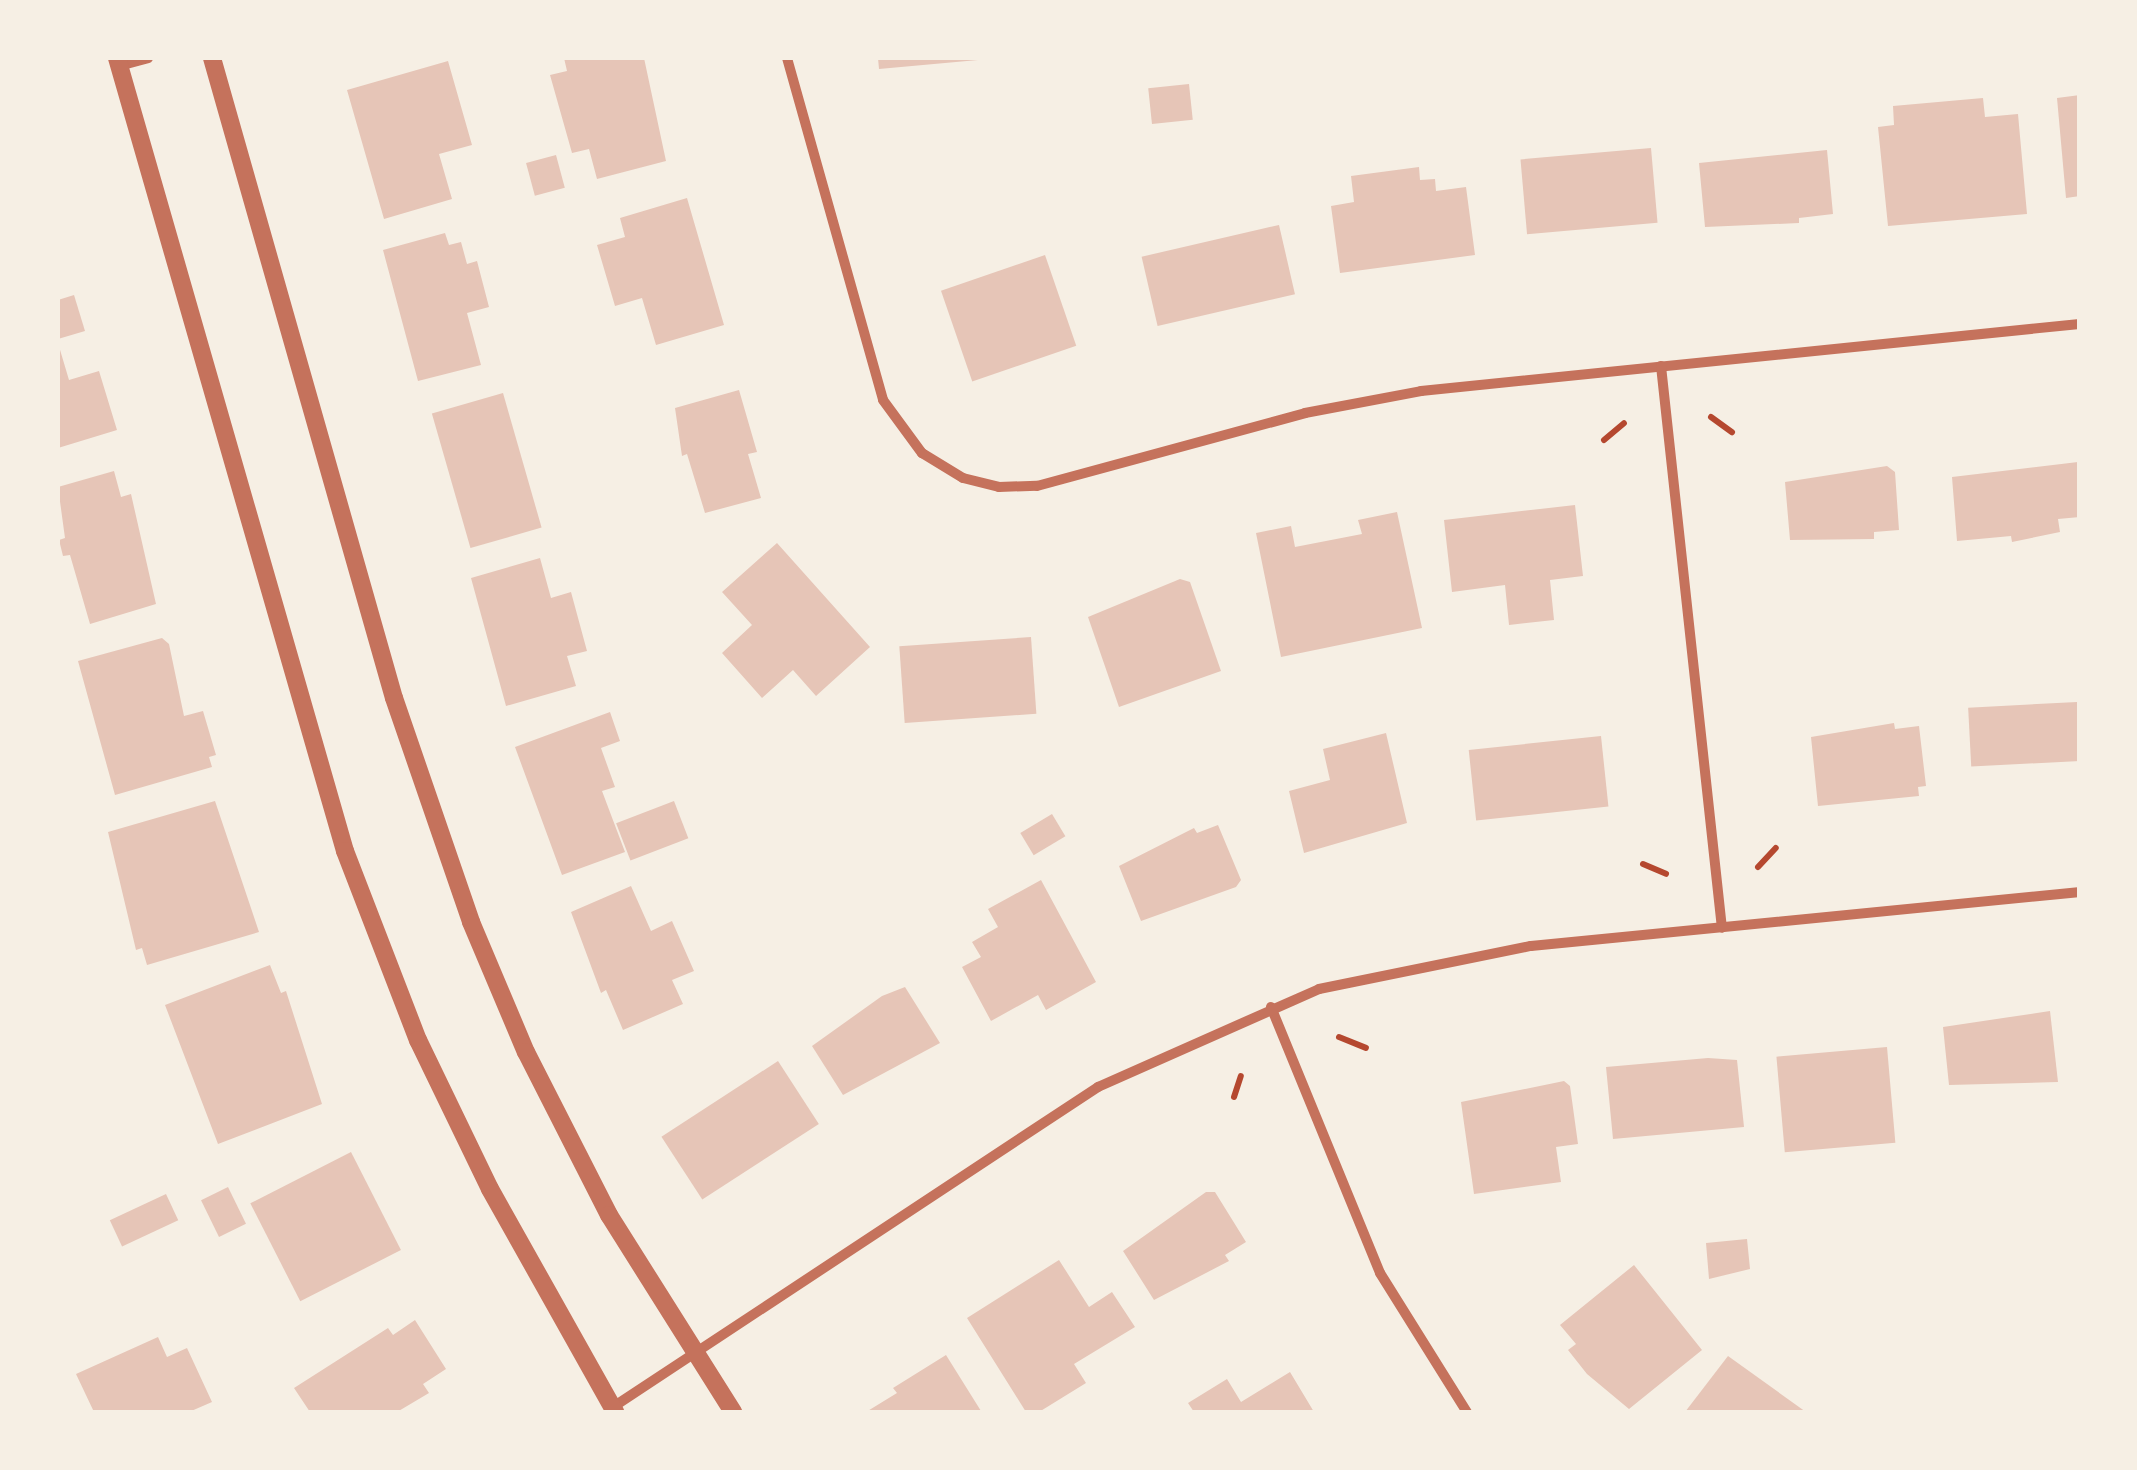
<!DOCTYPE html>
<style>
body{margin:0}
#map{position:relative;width:2137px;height:1470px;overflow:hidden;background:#f6efe4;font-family:Roboto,sans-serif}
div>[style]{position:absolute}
.building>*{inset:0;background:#e6c5b7;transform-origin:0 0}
.path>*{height:6px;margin:-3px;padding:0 3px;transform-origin:3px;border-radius:3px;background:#b5482f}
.minor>*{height:10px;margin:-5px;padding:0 5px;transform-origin:5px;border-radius:5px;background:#c5725c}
.tertiary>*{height:18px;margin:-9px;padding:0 9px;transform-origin:9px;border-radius:9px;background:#c5725c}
span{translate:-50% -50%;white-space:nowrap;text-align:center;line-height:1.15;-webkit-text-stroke:8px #f6efe4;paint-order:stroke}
.frame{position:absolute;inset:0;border:60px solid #f6efe4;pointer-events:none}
</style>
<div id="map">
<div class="building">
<i style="clip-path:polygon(564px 58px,644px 58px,666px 161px,597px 179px,589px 149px,572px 153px,550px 75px,567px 71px)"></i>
<i style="clip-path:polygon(878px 58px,978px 58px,978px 60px,879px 69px)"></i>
<i style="clip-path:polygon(448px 61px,472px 145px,439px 154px,452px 199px,384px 219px,347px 90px)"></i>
<i style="left:1189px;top:84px;width:36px;height:41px;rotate:84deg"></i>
<i style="clip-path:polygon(2080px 95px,2080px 196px,2066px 198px,2057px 98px)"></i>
<i style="clip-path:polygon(1983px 98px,1985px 117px,2018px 114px,2027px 214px,1888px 226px,1878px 127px,1894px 125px,1893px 106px)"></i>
<i style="left:1651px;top:148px;width:75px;height:131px;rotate:85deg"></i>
<i style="clip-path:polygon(1827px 150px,1833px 214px,1799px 218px,1799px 223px,1705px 227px,1699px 163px)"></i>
<i style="left:556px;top:155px;width:34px;height:31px;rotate:75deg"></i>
<i style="clip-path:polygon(1419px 167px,1420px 180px,1435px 179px,1436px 191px,1466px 187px,1475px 255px,1340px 273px,1331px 206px,1354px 202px,1351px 176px)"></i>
<i style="clip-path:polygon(687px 198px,724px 325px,656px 345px,642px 298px,615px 306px,597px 245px,625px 237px,620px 218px)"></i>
<i style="left:1279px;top:225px;width:71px;height:141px;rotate:77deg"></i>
<i style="clip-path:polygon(445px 233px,449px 245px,461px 242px,467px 264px,477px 261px,489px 307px,467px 313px,481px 365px,418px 381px,383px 250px)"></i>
<i style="left:1045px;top:255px;width:96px;height:110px;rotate:71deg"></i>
<i style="clip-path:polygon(74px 295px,85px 331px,58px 339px,58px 300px)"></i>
<i style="clip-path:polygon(58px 343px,69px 380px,99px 371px,117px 430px,58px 448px)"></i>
<i style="clip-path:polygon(739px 390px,757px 452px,748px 454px,761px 498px,705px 513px,687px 454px,682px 456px,675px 408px)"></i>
<i style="left:503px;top:393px;width:140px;height:74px;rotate:74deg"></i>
<i style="clip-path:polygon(2078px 462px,2080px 517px,2058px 519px,2060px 532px,2012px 542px,2011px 536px,1957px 541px,1952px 477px)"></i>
<i style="clip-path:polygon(1887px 466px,1895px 472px,1899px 530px,1874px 532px,1874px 539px,1790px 540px,1785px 482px)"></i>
<i style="clip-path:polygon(114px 471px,121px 497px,131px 494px,156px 604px,90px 624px,70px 555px,63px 556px,59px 540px,65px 538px,58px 487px)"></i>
<i style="clip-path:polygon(1575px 505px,1583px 576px,1550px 580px,1554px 620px,1509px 625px,1505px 585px,1452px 592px,1444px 520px)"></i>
<i style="clip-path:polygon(1397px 512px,1422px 628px,1281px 657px,1256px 533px,1291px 526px,1295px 547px,1362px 534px,1358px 520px)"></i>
<i style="clip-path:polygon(777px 543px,870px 647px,816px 696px,793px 670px,762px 698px,722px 653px,752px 625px,722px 592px)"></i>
<i style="clip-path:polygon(540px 558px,551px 598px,571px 592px,587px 651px,567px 656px,576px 686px,506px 706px,471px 578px)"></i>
<i style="clip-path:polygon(1180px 579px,1190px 582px,1221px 671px,1119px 707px,1088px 617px)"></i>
<i style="left:1031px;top:637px;width:77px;height:132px;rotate:86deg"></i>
<i style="clip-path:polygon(162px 638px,169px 644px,184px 716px,203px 711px,216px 755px,209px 757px,212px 767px,115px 795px,78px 661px)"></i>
<i style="left:2077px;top:702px;width:59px;height:109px;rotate:87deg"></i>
<i style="clip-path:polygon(610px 712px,620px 741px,601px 748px,615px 787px,602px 791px,625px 852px,562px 875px,515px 747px)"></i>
<i style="clip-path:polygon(1894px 723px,1895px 729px,1919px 726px,1926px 786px,1918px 787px,1919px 796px,1818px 806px,1811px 737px)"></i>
<i style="clip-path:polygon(1386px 733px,1407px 823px,1304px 853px,1289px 791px,1330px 780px,1323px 749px)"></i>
<i style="left:1601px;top:736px;width:71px;height:133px;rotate:84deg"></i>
<i style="clip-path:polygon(215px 801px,259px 932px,147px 965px,142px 948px,136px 950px,108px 832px)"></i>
<i style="left:674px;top:801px;width:40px;height:62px;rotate:69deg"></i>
<i style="left:1052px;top:814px;width:26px;height:37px;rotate:59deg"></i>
<i style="clip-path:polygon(1218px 825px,1241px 880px,1236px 887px,1141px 921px,1119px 866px,1194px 828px,1197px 833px)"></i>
<i style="clip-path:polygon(1041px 880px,1096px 982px,1046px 1010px,1038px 995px,991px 1021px,962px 967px,981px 957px,972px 942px,998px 927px,988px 909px)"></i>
<i style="clip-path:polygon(631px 886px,651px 931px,672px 921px,694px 971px,672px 980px,683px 1004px,623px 1030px,606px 990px,601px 993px,571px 912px)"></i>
<i style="clip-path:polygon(270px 965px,281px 993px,286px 991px,322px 1104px,218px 1144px,165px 1005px)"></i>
<i style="clip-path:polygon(905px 987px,940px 1043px,843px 1095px,812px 1046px,882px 996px)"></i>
<i style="clip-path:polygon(2050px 1011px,2058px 1082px,1949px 1085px,1943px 1027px)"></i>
<i style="left:1887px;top:1047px;width:96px;height:111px;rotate:85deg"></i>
<i style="clip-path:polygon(1708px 1058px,1737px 1060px,1744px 1127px,1613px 1139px,1606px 1067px)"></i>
<i style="left:778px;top:1061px;width:75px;height:139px;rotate:57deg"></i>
<i style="clip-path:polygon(1564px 1081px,1570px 1086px,1578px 1144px,1556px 1147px,1561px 1182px,1474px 1194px,1461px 1102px)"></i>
<i style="left:351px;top:1152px;width:110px;height:113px;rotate:63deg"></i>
<i style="left:228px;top:1187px;width:41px;height:30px;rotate:64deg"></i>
<i style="clip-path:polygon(1206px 1192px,1215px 1192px,1246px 1242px,1225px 1255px,1229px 1261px,1154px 1300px,1123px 1251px)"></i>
<i style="left:166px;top:1194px;width:29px;height:62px;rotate:65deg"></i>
<i style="clip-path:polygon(1747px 1239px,1750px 1269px,1709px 1279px,1706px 1243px)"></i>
<i style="clip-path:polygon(1059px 1260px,1089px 1307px,1112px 1292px,1135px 1327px,1074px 1364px,1086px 1383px,1039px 1412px,1026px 1412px,967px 1318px)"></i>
<i style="clip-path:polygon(1634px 1265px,1702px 1350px,1629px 1409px,1587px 1374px,1568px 1350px,1576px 1344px,1560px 1325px)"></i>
<i style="clip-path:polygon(415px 1320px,446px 1369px,423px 1384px,429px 1393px,397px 1412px,310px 1412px,294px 1388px,388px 1328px,393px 1335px)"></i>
<i style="clip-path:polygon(158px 1337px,167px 1357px,187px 1348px,212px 1402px,189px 1412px,94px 1412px,76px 1374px)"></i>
<i style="clip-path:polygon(946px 1355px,981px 1411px,866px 1412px,897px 1393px,893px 1388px)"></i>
<i style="clip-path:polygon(1728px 1356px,1806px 1412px,1685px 1412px)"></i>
<i style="clip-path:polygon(1290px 1372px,1314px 1412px,1194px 1412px,1188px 1403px,1227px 1379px,1241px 1402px)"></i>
</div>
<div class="path">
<i style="left:1711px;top:417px;width:26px;rotate:36deg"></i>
<i style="left:1604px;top:440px;width:26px;rotate:-40deg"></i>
<i style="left:1643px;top:864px;width:25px;rotate:23deg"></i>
<i style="left:1758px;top:867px;width:26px;rotate:-47deg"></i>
<i style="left:1339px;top:1037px;width:29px;rotate:22deg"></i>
<i style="left:1234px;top:1097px;width:22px;rotate:-72deg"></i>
</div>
<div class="minor">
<i style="left:787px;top:58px;width:355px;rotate:74.3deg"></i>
<i style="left:883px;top:400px;width:66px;rotate:53.7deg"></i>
<i style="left:922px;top:453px;width:48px;rotate:31.4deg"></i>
<i style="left:963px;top:478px;width:37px;rotate:14deg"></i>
<i style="left:999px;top:487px;width:38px;rotate:-2deg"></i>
<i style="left:1037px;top:486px;width:278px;rotate:-15.2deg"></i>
<i style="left:1305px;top:413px;width:118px;rotate:-10.7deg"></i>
<i style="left:1421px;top:391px;width:662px;rotate:-5.81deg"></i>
<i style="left:119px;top:66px;width:30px;rotate:-15deg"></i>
<i style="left:1661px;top:366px;width:565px;rotate:83.81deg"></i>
<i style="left:1271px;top:1007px;width:287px;rotate:67.7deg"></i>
<i style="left:1380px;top:1273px;width:164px;rotate:58deg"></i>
<i style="left:610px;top:1409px;width:585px;rotate:-33.42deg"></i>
<i style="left:1098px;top:1087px;width:242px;rotate:-23.9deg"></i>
<i style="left:1319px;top:989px;width:216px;rotate:-11.5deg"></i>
<i style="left:1531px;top:946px;width:552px;rotate:-5.62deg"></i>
</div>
<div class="tertiary">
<i style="left:117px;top:58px;width:825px;rotate:73.96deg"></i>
<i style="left:345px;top:851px;width:203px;rotate:68.9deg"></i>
<i style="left:418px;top:1040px;width:165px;rotate:64.2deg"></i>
<i style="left:490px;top:1189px;width:256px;rotate:60.7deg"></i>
<i style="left:212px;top:58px;width:665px;rotate:74.13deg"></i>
<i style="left:394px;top:698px;width:237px;rotate:71deg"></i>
<i style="left:471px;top:922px;width:141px;rotate:67.1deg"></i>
<i style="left:526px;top:1052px;width:183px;rotate:63deg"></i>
<i style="left:609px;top:1215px;width:233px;rotate:57.8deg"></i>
</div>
<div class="frame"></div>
</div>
